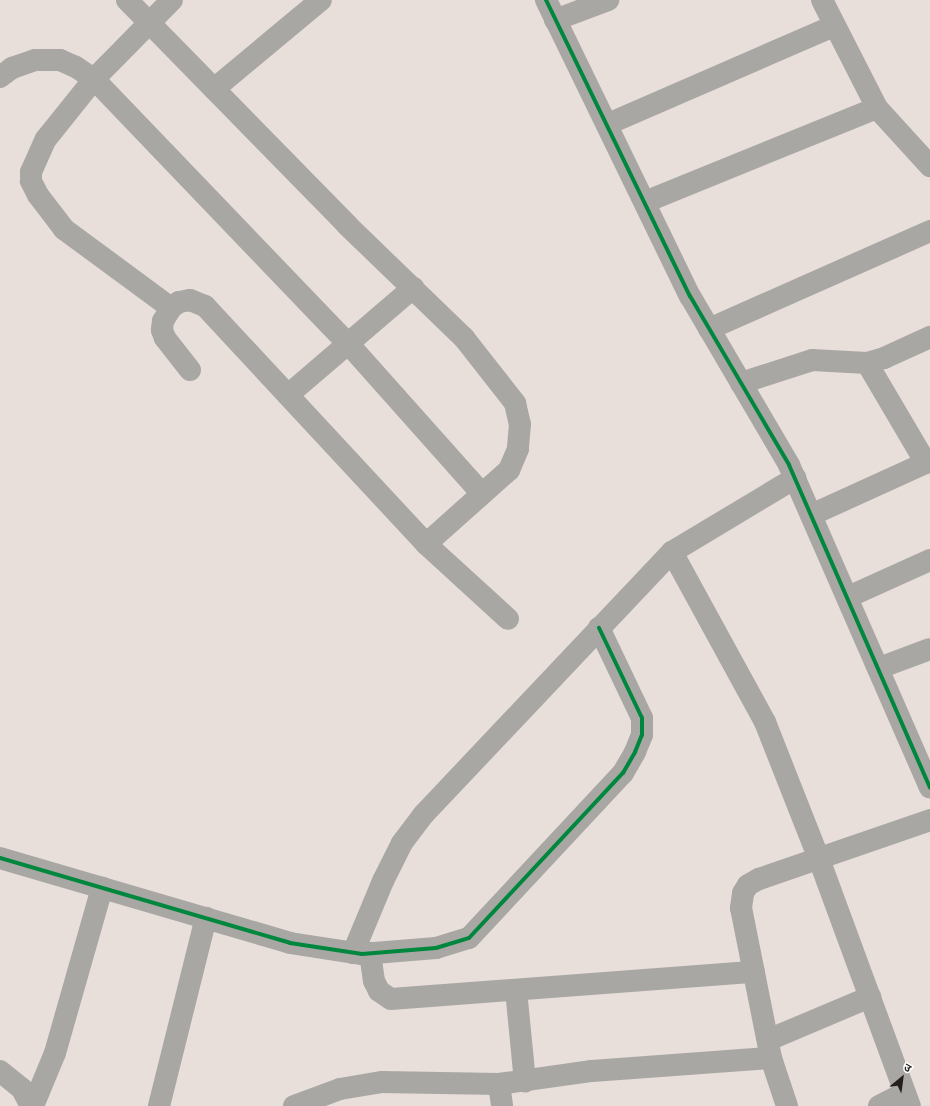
<!DOCTYPE html>
<meta charset="utf-8">
<style>
body{margin:0}
#map{position:relative;width:930px;height:1106px;overflow:hidden;background:#e8deda;font-family:"Times New Roman","Noto Sans Devanagari",serif}
div>[style]{position:absolute}
.minor>*{height:22px;margin:-11px;padding:0 11px;transform-origin:11px;border-radius:11px;background:#a8a7a4}
.cycleway>*{height:4px;margin:-2px;padding:0 2px;transform-origin:2px;border-radius:2px;background:#00873e}
span{translate:-50% -50%;white-space:nowrap;text-align:center;line-height:1.15;-webkit-text-stroke:3px #fff;paint-order:stroke}
.north{position:absolute;left:882px;top:1058px;width:40px;height:40px;-webkit-text-stroke:3px #fff;paint-order:stroke;rotate:29deg;font-size:11px;font-weight:700;line-height:16px;text-align:center;color:#251e1c}
.north::after{content:'';display:block;margin:auto;width:14px;height:18px;background:#251e1c;clip-path:polygon(50% 0,100% 100%,50% 72%,0 100%)}
</style>
<div id="map">
<div class="minor">
<i style="left:127px;top:0;width:315px;rotate:45.6deg"></i>
<i style="left:347px;top:225px;width:163px;rotate:44deg"></i>
<i style="left:464px;top:338px;width:83px;rotate:51.9deg"></i>
<i style="left:515px;top:403px;width:22px;rotate:77deg"></i>
<i style="left:520px;top:424px;width:25px;rotate:95deg"></i>
<i style="left:518px;top:449px;width:23px;rotate:113deg"></i>
<i style="left:509px;top:470px;width:111px;rotate:138.3deg"></i>
<i style="left:546px;top:0;width:329px;rotate:64.1deg"></i>
<i style="left:690px;top:296px;width:196px;rotate:59.6deg"></i>
<i style="left:789px;top:465px;width:352px;rotate:66.4deg"></i>
<i style="left:822px;top:0;width:121px;rotate:63deg"></i>
<i style="left:877px;top:108px;width:79px;rotate:47.6deg"></i>
<i style="left:555px;top:20px;width:57px;rotate:-20.7deg"></i>
<i style="left:0;top:77px;width:15px;rotate:-37deg"></i>
<i style="left:12px;top:68px;width:24px;rotate:-19deg"></i>
<i style="left:35px;top:60px;width:25px"></i>
<i style="left:60px;top:60px;width:17px;rotate:24deg"></i>
<i style="left:76px;top:67px;width:22px;rotate:34deg"></i>
<i style="left:94px;top:79px;width:374px;rotate:46.2deg"></i>
<i style="left:353px;top:349px;width:194px;rotate:48.3deg"></i>
<i style="left:214px;top:89px;width:139px;rotate:-39.8deg"></i>
<i style="left:608px;top:124px;width:245px;rotate:-23.5deg"></i>
<i style="left:645px;top:202px;width:250px;rotate:-22.1deg"></i>
<i style="left:171px;top:308px;width:133px;rotate:-143.6deg"></i>
<i style="left:64px;top:229px;width:43px;rotate:-127.4deg"></i>
<i style="left:38px;top:195px;width:16px;rotate:-117deg"></i>
<i style="left:31px;top:181px;width:9px;rotate:-90deg"></i>
<i style="left:31px;top:172px;width:36px;rotate:-66deg"></i>
<i style="left:46px;top:139px;width:77px;rotate:-51.3deg"></i>
<i style="left:94px;top:79px;width:111px;rotate:-45.4deg"></i>
<i style="left:709px;top:329px;width:242px;rotate:-23.9deg"></i>
<i style="left:867px;top:363px;width:116px;rotate:59.5deg"></i>
<i style="left:190px;top:370px;width:41px;rotate:-128deg"></i>
<i style="left:165px;top:338px;width:9px;rotate:-111deg"></i>
<i style="left:162px;top:330px;width:9px;rotate:-84deg"></i>
<i style="left:163px;top:321px;width:15px;rotate:-58deg"></i>
<i style="left:171px;top:308px;width:10px;rotate:-37deg"></i>
<i style="left:179px;top:302px;width:11px;rotate:-10deg"></i>
<i style="left:190px;top:300px;width:16px;rotate:22deg"></i>
<i style="left:205px;top:306px;width:325px;rotate:47.1deg"></i>
<i style="left:426px;top:544px;width:111px;rotate:42.4deg"></i>
<i style="left:741px;top:383px;width:75px;rotate:-17.9deg"></i>
<i style="left:812px;top:360px;width:55px;rotate:3.1deg"></i>
<i style="left:867px;top:363px;width:18px;rotate:-16deg"></i>
<i style="left:884px;top:358px;width:51px;rotate:-24.5deg"></i>
<i style="left:288px;top:395px;width:165px;rotate:-40.6deg"></i>
<i style="left:811px;top:515px;width:131px;rotate:-24.4deg"></i>
<i style="left:672px;top:552px;width:194px;rotate:61.3deg"></i>
<i style="left:765px;top:722px;width:147px;rotate:68.5deg"></i>
<i style="left:819px;top:859px;width:263px;rotate:69.8deg"></i>
<i style="left:848px;top:597px;width:90px;rotate:-24.3deg"></i>
<i style="left:879px;top:668px;width:54px;rotate:-20.4deg"></i>
<i style="left:0;top:858px;width:302px;rotate:16.3deg"></i>
<i style="left:290px;top:943px;width:73px;rotate:8.7deg"></i>
<i style="left:362px;top:954px;width:74px;rotate:-4.6deg"></i>
<i style="left:436px;top:948px;width:34px;rotate:-17deg"></i>
<i style="left:469px;top:938px;width:226px;rotate:-47deg"></i>
<i style="left:623px;top:773px;width:24px;rotate:-60deg"></i>
<i style="left:635px;top:752px;width:18px;rotate:-68deg"></i>
<i style="left:642px;top:735px;width:17px;rotate:-90deg"></i>
<i style="left:642px;top:718px;width:100px;rotate:-115.5deg"></i>
<i style="left:353px;top:953px;width:78px;rotate:-67.4deg"></i>
<i style="left:383px;top:881px;width:42px;rotate:-63.4deg"></i>
<i style="left:402px;top:843px;width:36px;rotate:-53deg"></i>
<i style="left:424px;top:814px;width:361px;rotate:-46.6deg"></i>
<i style="left:672px;top:552px;width:144px;rotate:-31deg"></i>
<i style="left:370px;top:953px;width:28px;rotate:82deg"></i>
<i style="left:374px;top:981px;width:11px;rotate:63deg"></i>
<i style="left:379px;top:991px;width:14px;rotate:34deg"></i>
<i style="left:391px;top:999px;width:364px;rotate:-4.3deg"></i>
<i style="left:516px;top:990px;width:92px;rotate:84.4deg"></i>
<i style="left:768px;top:1040px;width:111px;rotate:-22.9deg"></i>
<i style="left:0;top:1071px;width:28px;rotate:39deg"></i>
<i style="left:22px;top:1089px;width:19px;rotate:62deg"></i>
<i style="left:499px;top:1084px;width:22px;rotate:82deg"></i>
<i style="left:33px;top:1106px;width:57px;rotate:-67.5deg"></i>
<i style="left:55px;top:1053px;width:172px;rotate:-74.1deg"></i>
<i style="left:159px;top:1106px;width:194px;rotate:-76deg"></i>
<i style="left:294px;top:1106px;width:49px;rotate:-20.3deg"></i>
<i style="left:340px;top:1089px;width:43px;rotate:-9.5deg"></i>
<i style="left:382px;top:1082px;width:117px;rotate:1deg"></i>
<i style="left:499px;top:1084px;width:94px;rotate:-8deg"></i>
<i style="left:592px;top:1071px;width:179px;rotate:-4.2deg"></i>
<i style="left:787px;top:1106px;width:51px;rotate:-108.4deg"></i>
<i style="left:771px;top:1058px;width:153px;rotate:-101.3deg"></i>
<i style="left:741px;top:908px;width:15px;rotate:-82deg"></i>
<i style="left:743px;top:893px;width:9px;rotate:-58deg"></i>
<i style="left:748px;top:885px;width:13px;rotate:-29deg"></i>
<i style="left:759px;top:879px;width:181px;rotate:-19deg"></i>
<i style="left:879px;top:1106px;width:29px;rotate:-27deg"></i>
</div>
<div class="cycleway">
<i style="left:546px;top:0;width:329px;rotate:64.1deg"></i>
<i style="left:690px;top:296px;width:196px;rotate:59.6deg"></i>
<i style="left:789px;top:465px;width:352px;rotate:66.4deg"></i>
<i style="left:0;top:858px;width:302px;rotate:16.3deg"></i>
<i style="left:290px;top:943px;width:73px;rotate:8.7deg"></i>
<i style="left:362px;top:954px;width:74px;rotate:-4.6deg"></i>
<i style="left:436px;top:948px;width:34px;rotate:-17deg"></i>
<i style="left:469px;top:938px;width:226px;rotate:-47deg"></i>
<i style="left:623px;top:773px;width:24px;rotate:-60deg"></i>
<i style="left:635px;top:752px;width:18px;rotate:-68deg"></i>
<i style="left:642px;top:735px;width:17px;rotate:-90deg"></i>
<i style="left:642px;top:718px;width:100px;rotate:-115.5deg"></i>
</div>
<div class="north">उ</div>
</div>
